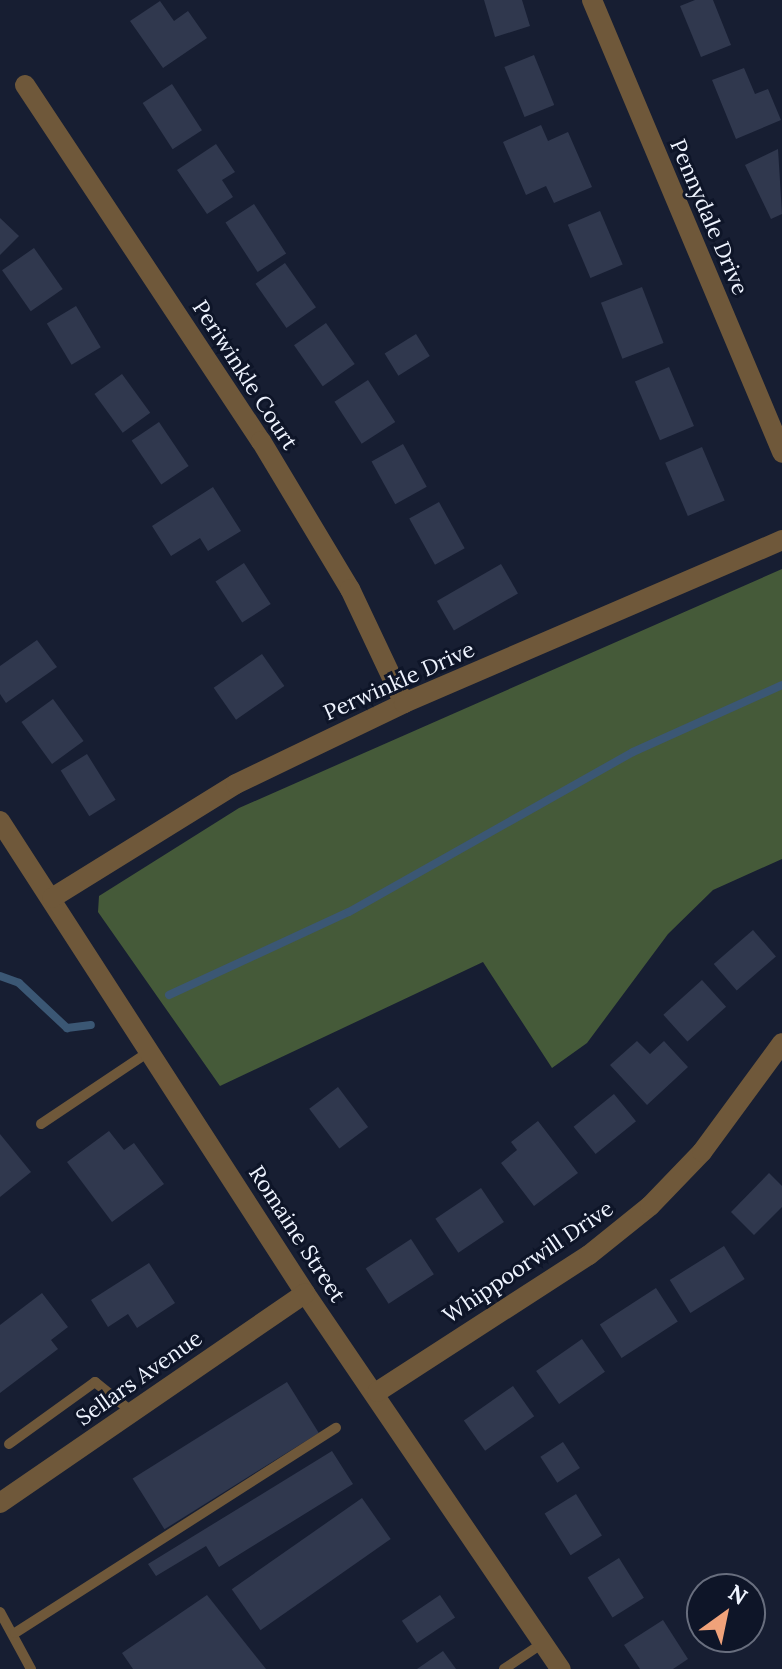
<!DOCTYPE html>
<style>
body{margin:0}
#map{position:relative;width:782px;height:1669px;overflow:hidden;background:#171e32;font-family:Lora,serif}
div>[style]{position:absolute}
.forest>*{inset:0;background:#455a39}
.stream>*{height:8px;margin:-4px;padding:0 4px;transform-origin:4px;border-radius:4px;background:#3b5774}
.building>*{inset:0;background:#30384e;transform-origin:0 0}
.service>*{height:10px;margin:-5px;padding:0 5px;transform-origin:5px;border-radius:5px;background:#6f583a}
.minor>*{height:20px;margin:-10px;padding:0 10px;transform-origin:10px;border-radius:10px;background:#6f583a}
span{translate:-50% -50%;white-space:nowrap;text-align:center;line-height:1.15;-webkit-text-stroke:6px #0e1528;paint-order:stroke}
.street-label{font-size:22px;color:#eff4ff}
.north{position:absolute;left:686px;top:1573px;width:80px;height:80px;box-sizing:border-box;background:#0e1528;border:2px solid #686e7e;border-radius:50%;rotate:33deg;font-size:22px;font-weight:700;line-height:32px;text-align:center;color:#eff4ff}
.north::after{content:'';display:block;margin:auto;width:28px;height:36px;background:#f0a27a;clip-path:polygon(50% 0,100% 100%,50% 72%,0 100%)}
</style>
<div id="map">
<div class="forest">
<i style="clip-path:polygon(782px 569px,782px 859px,713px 890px,668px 934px,587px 1043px,552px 1068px,483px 962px,220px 1086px,98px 912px,99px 896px,239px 808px)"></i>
</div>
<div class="stream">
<i style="left:0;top:976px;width:20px;rotate:20deg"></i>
<i style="left:19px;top:983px;width:66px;rotate:43.2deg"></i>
<i style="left:67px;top:1028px;width:24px;rotate:-7deg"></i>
<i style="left:169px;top:995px;width:198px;rotate:-24.8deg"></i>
<i style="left:349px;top:912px;width:326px;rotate:-29.4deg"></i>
<i style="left:633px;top:752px;width:163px;rotate:-24.2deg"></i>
</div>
<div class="building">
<i style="clip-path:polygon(484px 0,522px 0,530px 26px,495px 37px)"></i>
<i style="clip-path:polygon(695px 0,713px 0,731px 45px,701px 57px,680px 6px)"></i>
<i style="clip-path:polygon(160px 1px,174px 21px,188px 11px,207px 38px,163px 68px,130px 21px)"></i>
<i style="left:534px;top:55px;width:54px;height:32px;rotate:68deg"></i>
<i style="clip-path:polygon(744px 68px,755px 94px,768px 89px,781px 120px,736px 139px,712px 80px)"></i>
<i style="left:172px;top:84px;width:55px;height:35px;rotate:57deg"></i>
<i style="clip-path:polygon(541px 125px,548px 141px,568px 132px,592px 187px,554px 203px,546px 186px,526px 195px,503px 142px)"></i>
<i style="clip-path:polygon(216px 144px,235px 172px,222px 180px,233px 197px,207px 214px,177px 170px)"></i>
<i style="clip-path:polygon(778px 149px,782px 214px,771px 219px,745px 165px)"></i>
<i style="left:254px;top:204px;width:59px;height:34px;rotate:57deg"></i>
<i style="left:600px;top:211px;width:58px;height:35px;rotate:67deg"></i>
<i style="clip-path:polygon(0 218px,19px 236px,0 255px)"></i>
<i style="left:34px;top:248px;width:50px;height:39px;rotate:55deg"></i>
<i style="left:285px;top:263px;width:54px;height:36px;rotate:55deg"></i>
<i style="left:642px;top:287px;width:60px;height:44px;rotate:69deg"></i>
<i style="left:76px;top:306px;width:48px;height:34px;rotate:59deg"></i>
<i style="left:326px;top:323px;width:50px;height:39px;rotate:55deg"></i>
<i style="left:416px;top:334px;width:26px;height:37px;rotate:58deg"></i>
<i style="left:669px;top:367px;width:64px;height:37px;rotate:67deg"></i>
<i style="left:122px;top:374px;width:48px;height:34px;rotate:54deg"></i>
<i style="left:368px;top:380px;width:50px;height:40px;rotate:57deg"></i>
<i style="left:159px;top:422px;width:53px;height:33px;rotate:56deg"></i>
<i style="left:403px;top:444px;width:49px;height:36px;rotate:61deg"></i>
<i style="left:702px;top:447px;width:58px;height:40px;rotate:67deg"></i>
<i style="clip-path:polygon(213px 487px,241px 531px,208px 551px,200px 538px,171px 556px,152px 526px)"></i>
<i style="left:439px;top:502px;width:53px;height:34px;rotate:61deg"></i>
<i style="left:244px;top:563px;width:49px;height:34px;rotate:57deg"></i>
<i style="left:501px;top:564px;width:34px;height:74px;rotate:60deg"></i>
<i style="clip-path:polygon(37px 640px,57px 667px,6px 703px,0 694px,0 666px)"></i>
<i style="left:262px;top:654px;width:39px;height:59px;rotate:55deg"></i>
<i style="left:53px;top:699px;width:52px;height:39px;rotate:54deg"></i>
<i style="left:87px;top:754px;width:54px;height:31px;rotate:58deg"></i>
<i style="left:753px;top:930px;width:35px;height:52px;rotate:49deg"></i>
<i style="left:702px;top:980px;width:36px;height:52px;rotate:48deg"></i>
<i style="clip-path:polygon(637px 1041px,650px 1054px,664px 1041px,688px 1067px,647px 1105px,610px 1065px)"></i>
<i style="left:338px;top:1087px;width:50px;height:36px;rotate:53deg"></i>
<i style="left:614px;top:1094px;width:35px;height:52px;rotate:51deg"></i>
<i style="clip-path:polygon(538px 1121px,578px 1173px,534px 1206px,501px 1163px,517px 1150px,511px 1142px)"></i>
<i style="clip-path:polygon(109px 1131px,124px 1150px,134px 1143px,164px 1184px,112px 1222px,67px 1162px)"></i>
<i style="clip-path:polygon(0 1134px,31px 1172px,0 1197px)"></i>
<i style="clip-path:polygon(769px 1173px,782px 1186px,782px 1207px,754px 1235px,731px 1212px)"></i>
<i style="left:481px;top:1188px;width:41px;height:55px;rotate:56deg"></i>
<i style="left:411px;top:1239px;width:42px;height:54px;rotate:57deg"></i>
<i style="left:724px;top:1246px;width:39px;height:64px;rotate:58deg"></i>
<i style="clip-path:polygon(149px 1263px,175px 1303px,137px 1328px,128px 1314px,108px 1327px,91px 1300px)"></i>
<i style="left:656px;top:1288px;width:40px;height:67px;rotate:57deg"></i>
<i style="clip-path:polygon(42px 1293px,68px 1327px,51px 1340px,58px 1349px,0 1393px,0 1325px)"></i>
<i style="left:582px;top:1339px;width:40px;height:56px;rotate:55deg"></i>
<i style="left:287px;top:1382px;width:60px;height:182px;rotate:58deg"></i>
<i style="left:513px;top:1386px;width:37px;height:60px;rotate:55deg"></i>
<i style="left:563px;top:1442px;width:31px;height:27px;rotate:57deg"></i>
<i style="clip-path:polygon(332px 1451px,353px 1484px,219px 1567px,206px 1546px,156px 1576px,148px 1564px)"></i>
<i style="left:576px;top:1494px;width:49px;height:37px;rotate:58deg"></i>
<i style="left:362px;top:1498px;width:50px;height:159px;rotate:55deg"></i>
<i style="left:619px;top:1558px;width:47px;height:37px;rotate:58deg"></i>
<i style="clip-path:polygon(207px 1595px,266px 1669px,133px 1669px,122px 1653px)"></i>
<i style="left:440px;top:1595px;width:27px;height:46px;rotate:56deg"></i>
<i style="clip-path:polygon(663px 1620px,688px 1659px,673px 1669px,640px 1669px,624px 1645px)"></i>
<i style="clip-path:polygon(443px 1651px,456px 1669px,417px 1669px)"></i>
</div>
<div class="service">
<i style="left:41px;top:1124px;width:131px;rotate:-33.8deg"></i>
<i style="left:9px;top:1444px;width:106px;rotate:-35.8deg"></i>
<i style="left:95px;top:1382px;width:48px;rotate:39deg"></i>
<i style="left:0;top:1612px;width:65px;rotate:61.5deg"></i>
<i style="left:15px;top:1633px;width:381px;rotate:-32.6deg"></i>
<i style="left:504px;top:1669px;width:47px;rotate:-33.7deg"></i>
</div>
<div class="minor">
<i style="left:592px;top:0;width:491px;rotate:67.2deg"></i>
<i style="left:25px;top:85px;width:427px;rotate:56.5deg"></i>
<i style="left:261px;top:441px;width:173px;rotate:59deg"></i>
<i style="left:350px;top:589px;width:126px;rotate:64.7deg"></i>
<i style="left:0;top:821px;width:562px;rotate:57.13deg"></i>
<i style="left:305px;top:1293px;width:455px;rotate:55.8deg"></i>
<i style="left:52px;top:898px;width:216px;rotate:-31.8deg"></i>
<i style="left:236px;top:784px;width:187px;rotate:-25.7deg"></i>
<i style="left:404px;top:703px;width:412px;rotate:-23.3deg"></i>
<i style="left:377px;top:1392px;width:252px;rotate:-32.9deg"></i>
<i style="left:589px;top:1255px;width:78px;rotate:-38.8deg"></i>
<i style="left:650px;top:1206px;width:75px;rotate:-46.1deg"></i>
<i style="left:702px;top:1152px;width:135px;rotate:-53.7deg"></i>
<i style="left:0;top:1503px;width:370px;rotate:-34.5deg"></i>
</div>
<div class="street-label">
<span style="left:709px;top:217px;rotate:67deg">Pennydale Drive</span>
<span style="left:245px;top:375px;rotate:57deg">Periwinkle Court</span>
<span style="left:399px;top:681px;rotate:-24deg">Perwinkle Drive</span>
<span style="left:297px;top:1234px;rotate:57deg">Romaine Street</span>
<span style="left:528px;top:1262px;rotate:-34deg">Whippoorwill Drive</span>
<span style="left:139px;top:1378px;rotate:-35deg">Sellars Avenue</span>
</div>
<div class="north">N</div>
</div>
